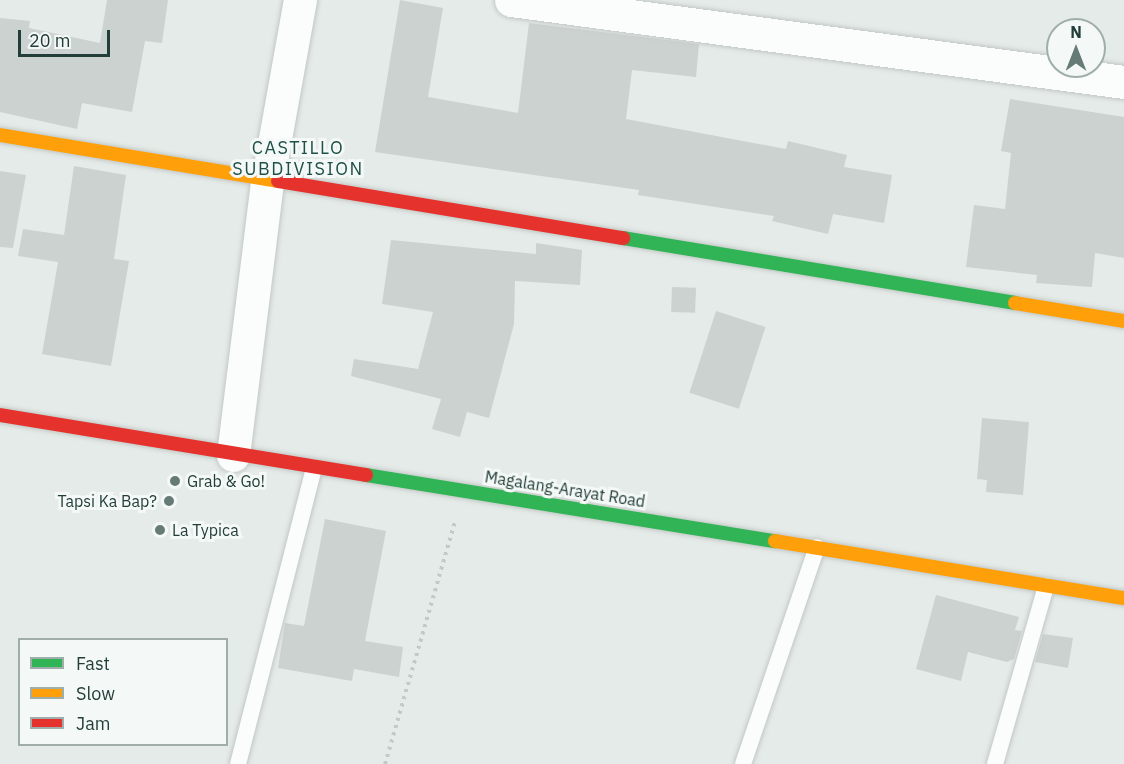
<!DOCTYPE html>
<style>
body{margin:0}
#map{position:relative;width:1124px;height:764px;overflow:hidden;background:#e5ebe8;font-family:"IBM Plex Sans",sans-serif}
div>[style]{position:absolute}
.building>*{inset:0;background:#ccd2d0;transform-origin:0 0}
.path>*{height:4px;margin-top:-2px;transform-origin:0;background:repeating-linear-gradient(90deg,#c2cac8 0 3px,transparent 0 7.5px)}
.roads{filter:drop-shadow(0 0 2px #c2c8c5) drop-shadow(0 0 2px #c2c8c5)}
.lane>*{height:16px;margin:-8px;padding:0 8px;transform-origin:8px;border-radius:8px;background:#fbfcfc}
.street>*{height:33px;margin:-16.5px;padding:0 16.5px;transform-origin:16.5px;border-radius:16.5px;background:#fbfcfc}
.fast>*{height:14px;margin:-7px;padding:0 7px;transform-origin:7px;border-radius:7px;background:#30b455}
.slow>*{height:14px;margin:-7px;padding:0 7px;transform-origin:7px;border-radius:7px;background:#ff9f0a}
.jam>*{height:14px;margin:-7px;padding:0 7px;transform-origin:7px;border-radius:7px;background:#e5322d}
.dots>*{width:16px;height:16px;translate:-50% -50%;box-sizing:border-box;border:3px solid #f4f9f7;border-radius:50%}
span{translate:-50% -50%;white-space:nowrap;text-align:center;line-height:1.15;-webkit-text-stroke:6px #f4f9f7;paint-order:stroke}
.poi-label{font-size:16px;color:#233e38}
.left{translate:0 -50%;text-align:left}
.right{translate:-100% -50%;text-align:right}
.street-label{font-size:16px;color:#233e38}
.neighbourhood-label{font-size:18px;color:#1f5047;letter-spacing:1.5px}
.legend{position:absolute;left:18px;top:638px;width:210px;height:108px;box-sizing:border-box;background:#f4f9f7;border:2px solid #a0aeab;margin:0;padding:8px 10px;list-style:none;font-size:18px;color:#233e38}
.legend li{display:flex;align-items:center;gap:12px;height:30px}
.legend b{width:30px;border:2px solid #a0aeab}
.north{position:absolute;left:1046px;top:18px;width:60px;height:60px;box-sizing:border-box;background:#f4f9f7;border:2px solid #a0aeab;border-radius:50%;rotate:0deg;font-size:16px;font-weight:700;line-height:24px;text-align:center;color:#233e38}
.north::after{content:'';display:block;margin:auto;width:21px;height:27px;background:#677b76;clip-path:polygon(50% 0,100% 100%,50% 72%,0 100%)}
.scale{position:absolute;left:18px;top:30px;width:92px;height:27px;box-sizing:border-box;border:3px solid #233e38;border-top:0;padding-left:8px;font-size:18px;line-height:21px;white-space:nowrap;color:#233e38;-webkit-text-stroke:4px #f4f9f7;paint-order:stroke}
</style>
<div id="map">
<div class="building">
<i style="clip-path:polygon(107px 0,168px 0,162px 43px,145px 41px,132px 112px,82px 103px,77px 129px,0 112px,0 18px,30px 21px,29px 28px,100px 43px)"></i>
<i style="clip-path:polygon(400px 0,443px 8px,428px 97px,518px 113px,529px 23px,699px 44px,696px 77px,632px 70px,626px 119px,786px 149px,788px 141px,847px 155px,844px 167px,892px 175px,884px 223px,833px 214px,828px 234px,772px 221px,774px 216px,638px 195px,639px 190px,375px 152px)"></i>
<i style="clip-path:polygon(1010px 99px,1124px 117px,1124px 258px,1095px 253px,1092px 287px,1036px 283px,1037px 275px,966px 267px,974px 205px,1005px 209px,1011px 153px,1001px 151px)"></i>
<i style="clip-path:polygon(74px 166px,126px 175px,114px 259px,129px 261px,111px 366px,42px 354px,58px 262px,18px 256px,23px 229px,64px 235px)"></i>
<i style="clip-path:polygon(0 171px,26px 175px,13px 248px,0 247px)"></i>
<i style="clip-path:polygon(391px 240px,536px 254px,536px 243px,582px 250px,580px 285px,515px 281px,514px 324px,489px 418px,467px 412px,460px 437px,432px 429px,441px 399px,351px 376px,354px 359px,418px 369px,433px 312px,382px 304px)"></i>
<i style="left:672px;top:287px;width:24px;height:25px;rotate:2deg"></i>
<i style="left:716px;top:311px;width:52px;height:86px;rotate:18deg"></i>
<i style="clip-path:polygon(982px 418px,1029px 422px,1023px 495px,986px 492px,987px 480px,977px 479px)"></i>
<i style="clip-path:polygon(325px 519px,386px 531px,365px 641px,403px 647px,399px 677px,354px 669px,352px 681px,278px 668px,285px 623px,304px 626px)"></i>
<i style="clip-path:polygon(936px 595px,1019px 617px,1015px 630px,1022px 631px,1014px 659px,1007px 662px,968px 652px,961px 681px,916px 669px)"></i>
<i style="clip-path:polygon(1043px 634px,1073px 638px,1068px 668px,1035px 662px)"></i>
</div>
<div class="path">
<i style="left:385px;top:764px;width:252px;rotate:-73.9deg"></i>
</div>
<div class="roads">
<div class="lane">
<i style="left:238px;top:764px;width:306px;rotate:-75.6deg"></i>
<i style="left:743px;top:764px;width:229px;rotate:-71.2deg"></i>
<i style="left:995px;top:764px;width:185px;rotate:-74deg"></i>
</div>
<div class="street">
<i style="left:511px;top:0;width:618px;rotate:7.62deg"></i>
<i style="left:233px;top:455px;width:274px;rotate:-82.9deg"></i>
<i style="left:267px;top:183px;width:186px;rotate:-79.8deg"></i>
</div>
<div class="fast">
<i style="left:623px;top:238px;width:397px;rotate:9.4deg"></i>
<i style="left:366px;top:475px;width:414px;rotate:9.2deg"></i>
</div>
<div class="slow">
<i style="left:0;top:135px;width:282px;rotate:9.4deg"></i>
<i style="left:1015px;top:303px;width:110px;rotate:9.4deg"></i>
<i style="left:775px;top:541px;width:354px;rotate:9.3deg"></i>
</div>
<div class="jam">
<i style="left:278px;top:181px;width:350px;rotate:9.4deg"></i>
<i style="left:0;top:415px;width:371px;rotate:9.3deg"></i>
</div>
</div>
<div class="dots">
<i style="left:175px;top:481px;background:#677b76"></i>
<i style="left:169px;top:501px;background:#677b76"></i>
<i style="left:160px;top:530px;background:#677b76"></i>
</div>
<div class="poi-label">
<span class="left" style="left:187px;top:481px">Grab &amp; Go!</span>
<span class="right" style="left:157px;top:501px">Tapsi Ka Bap?</span>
<span class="left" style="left:172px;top:530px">La Typica</span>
</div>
<div class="street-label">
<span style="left:565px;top:489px;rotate:9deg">Magalang-Arayat Road</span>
</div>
<div class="neighbourhood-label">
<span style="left:298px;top:159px">CASTILLO<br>SUBDIVISION</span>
</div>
<ul class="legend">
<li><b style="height:8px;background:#30b455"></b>Fast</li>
<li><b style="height:8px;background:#ff9f0a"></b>Slow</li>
<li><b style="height:8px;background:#e5322d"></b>Jam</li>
</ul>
<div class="north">N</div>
<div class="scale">20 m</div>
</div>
